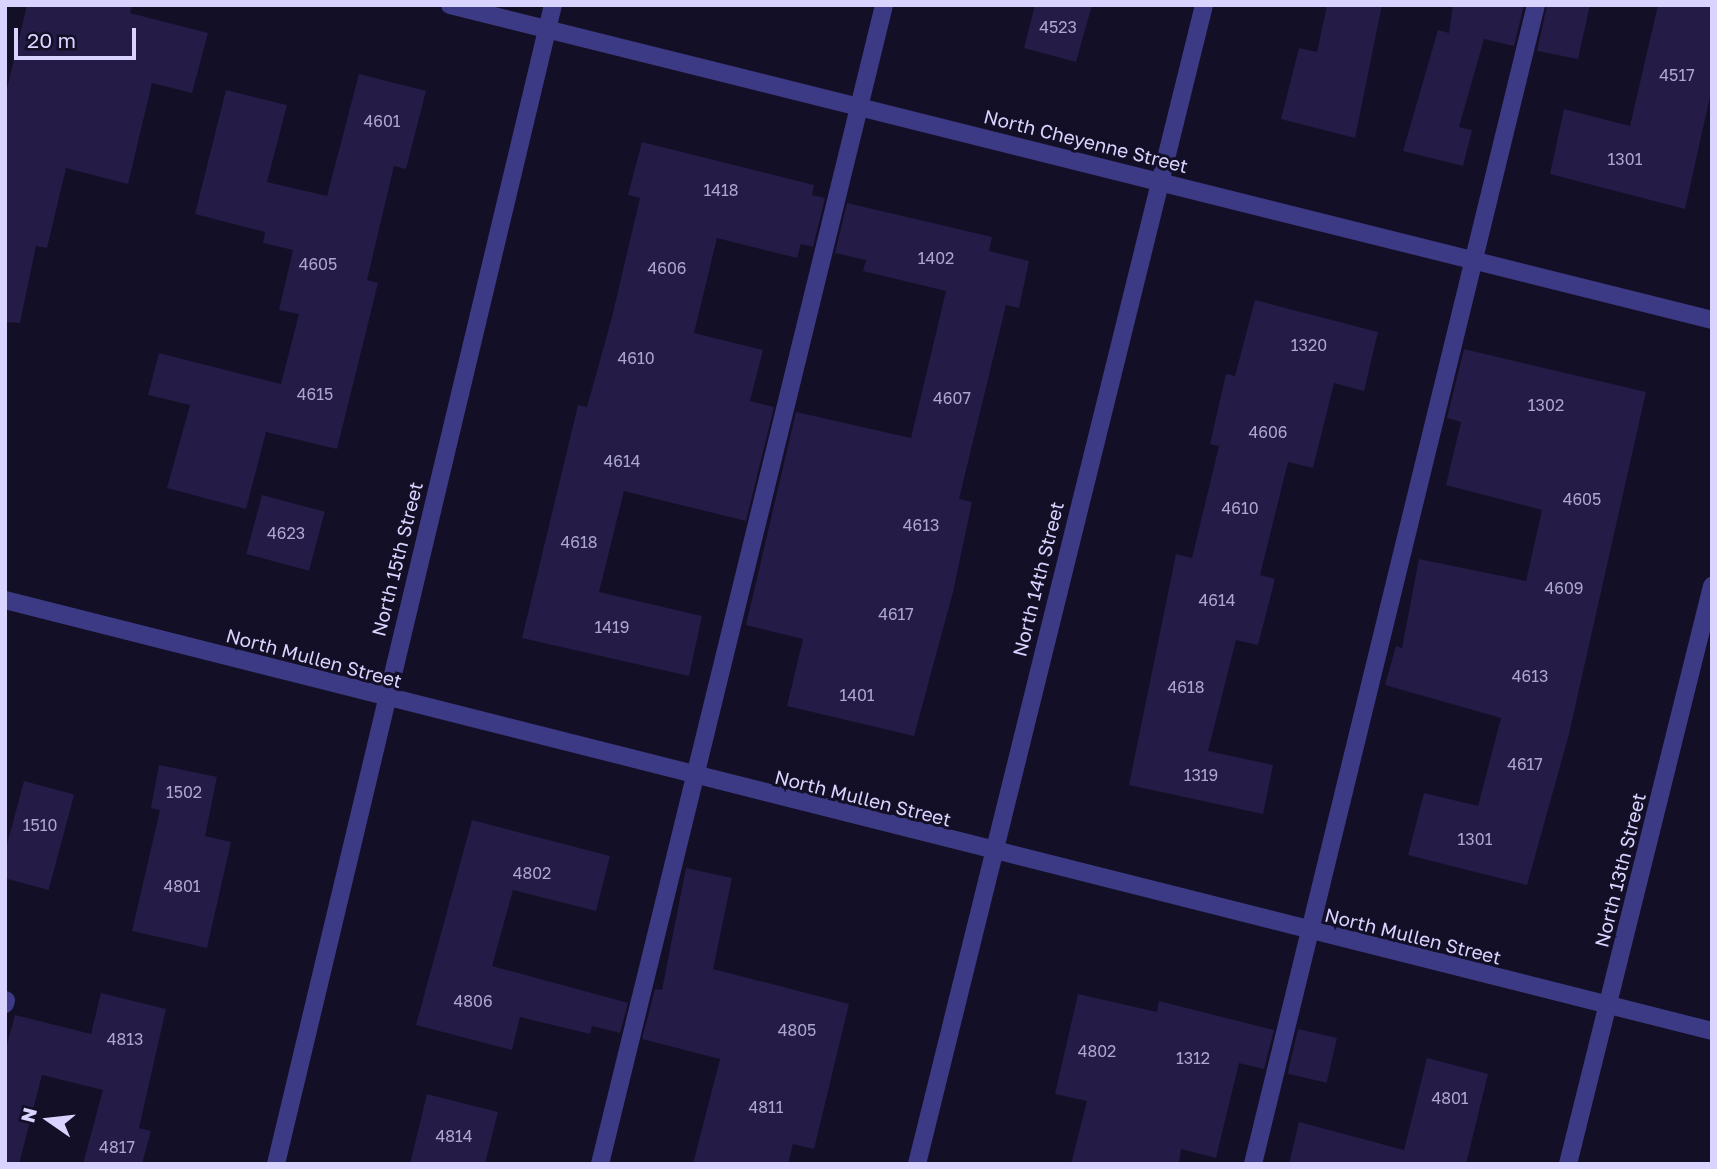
<!DOCTYPE html>
<style>
body{margin:0}
#map{position:relative;width:1717px;height:1169px;overflow:hidden;background:#130f26;font-family:"Golos Text",sans-serif}
div>[style]{position:absolute}
.building>*{inset:0;background:#241b47;transform-origin:0 0}
.service>*{height:18px;margin:-9px;padding:0 9px;transform-origin:9px;border-radius:9px;background:#3d3a85}
.minor>*{height:18px;margin:-9px;padding:0 9px;transform-origin:9px;border-radius:9px;background:#3d3a85}
span{translate:-50% -50%;white-space:nowrap;text-align:center;line-height:1.15;-webkit-text-stroke:6px #130f26;paint-order:stroke}
.number-label{font-size:16px;color:#aca6d1}
.number-label span{-webkit-text-stroke-width:0}
.street-label{font-size:19px;color:#d9d4ff}
.frame{position:absolute;inset:0;border:7px solid #d9d4ff;pointer-events:none}
.north{position:absolute;left:14px;top:1085px;width:70px;height:70px;-webkit-text-stroke:5px #130f26;paint-order:stroke;rotate:284deg;font-size:19px;font-weight:700;line-height:28px;text-align:center;color:#d9d4ff}
.north::after{content:'';display:block;margin:auto;width:24px;height:32px;background:#d9d4ff;clip-path:polygon(50% 0,100% 100%,50% 72%,0 100%)}
.scale{position:absolute;left:14px;top:28px;width:122px;height:32px;box-sizing:border-box;border:4px solid #d9d4ff;border-top:0;padding-left:9px;font-size:21px;line-height:24px;white-space:nowrap;color:#d9d4ff;-webkit-text-stroke:5px #130f26;paint-order:stroke}
</style>
<div id="map">
<div class="building">
<i style="clip-path:polygon(27px 5px,132px 5px,130px 13px,208px 33px,192px 93px,152px 83px,128px 184px,66px 168px,47px 248px,36px 246px,20px 323px,5px 322px,5px 97px)"></i>
<i style="clip-path:polygon(1035px 5px,1092px 5px,1076px 62px,1024px 48px)"></i>
<i style="clip-path:polygon(1327px 5px,1382px 5px,1355px 138px,1281px 119px,1299px 48px,1317px 52px)"></i>
<i style="clip-path:polygon(1453px 5px,1524px 5px,1514px 46px,1484px 39px,1459px 127px,1472px 130px,1463px 166px,1403px 151px,1438px 30px,1449px 33px)"></i>
<i style="clip-path:polygon(1547px 5px,1590px 5px,1578px 59px,1537px 51px)"></i>
<i style="clip-path:polygon(1658px 5px,1712px 5px,1712px 88px,1685px 209px,1550px 174px,1564px 109px,1630px 126px)"></i>
<i style="clip-path:polygon(359px 74px,426px 91px,406px 169px,394px 166px,367px 280px,378px 283px,337px 449px,266px 432px,246px 509px,167px 488px,190px 405px,148px 395px,159px 353px,281px 384px,299px 314px,279px 310px,293px 250px,263px 243px,265px 232px,195px 214px,226px 90px,287px 105px,267px 182px,327px 196px)"></i>
<i style="clip-path:polygon(642px 142px,814px 185px,812px 195px,825px 198px,813px 247px,801px 244px,797px 258px,717px 238px,694px 333px,763px 350px,750px 401px,774px 407px,746px 521px,624px 491px,599px 592px,702px 616px,689px 676px,522px 638px,578px 405px,587px 407px,612px 317px,640px 198px,628px 195px)"></i>
<i style="clip-path:polygon(847px 203px,992px 237px,989px 251px,1029px 261px,1019px 308px,1006px 305px,959px 499px,972px 502px,953px 592px,914px 736px,787px 706px,803px 639px,746px 625px,796px 412px,911px 438px,946px 291px,863px 271px,866px 260px,835px 253px)"></i>
<i style="clip-path:polygon(1255px 300px,1378px 332px,1364px 391px,1334px 383px,1313px 468px,1288px 462px,1260px 575px,1275px 579px,1258px 645px,1236px 640px,1208px 751px,1273px 765px,1263px 814px,1129px 785px,1176px 554px,1192px 558px,1219px 446px,1210px 444px,1226px 374px,1235px 376px)"></i>
<i style="clip-path:polygon(1464px 349px,1646px 392px,1569px 734px,1527px 885px,1408px 855px,1424px 793px,1478px 806px,1501px 718px,1385px 685px,1396px 646px,1402px 648px,1419px 559px,1526px 581px,1542px 510px,1446px 485px,1461px 422px,1447px 418px)"></i>
<i style="left:262px;top:495px;width:65px;height:61px;rotate:15deg"></i>
<i style="clip-path:polygon(159px 765px,217px 777px,205px 836px,231px 842px,207px 948px,132px 931px,160px 810px,151px 808px)"></i>
<i style="left:24px;top:781px;width:52px;height:99px;rotate:15deg"></i>
<i style="clip-path:polygon(472px 820px,610px 856px,596px 911px,513px 890px,492px 966px,628px 1003px,620px 1033px,592px 1026px,590px 1034px,520px 1017px,512px 1050px,416px 1025px)"></i>
<i style="clip-path:polygon(686px 868px,732px 878px,713px 969px,849px 1004px,814px 1149px,793px 1144px,788px 1164px,693px 1164px,720px 1059px,642px 1039px,655px 989px,662px 990px)"></i>
<i style="clip-path:polygon(101px 993px,166px 1009px,139px 1128px,151px 1131px,142px 1164px,83px 1164px,103px 1090px,42px 1075px,19px 1164px,5px 1164px,5px 1052px,15px 1015px,91px 1034px)"></i>
<i style="clip-path:polygon(1078px 994px,1157px 1012px,1159px 1001px,1274px 1030px,1264px 1069px,1239px 1063px,1216px 1158px,1181px 1149px,1179px 1164px,1071px 1164px,1087px 1101px,1055px 1094px)"></i>
<i style="left:1298px;top:1029px;width:40px;height:46px;rotate:13deg"></i>
<i style="clip-path:polygon(1427px 1058px,1488px 1074px,1466px 1164px,1289px 1164px,1299px 1122px,1404px 1150px)"></i>
<i style="clip-path:polygon(427px 1094px,498px 1112px,485px 1164px,410px 1164px)"></i>
</div>
<div class="service">
<i style="left:5px;top:1004px;width:4px;rotate:-76deg"></i>
<i style="left:600px;top:1164px;width:1193px;rotate:-76.23deg"></i>
<i style="left:1253px;top:1164px;width:1193px;rotate:-76.28deg"></i>
</div>
<div class="minor">
<i style="left:450px;top:5px;width:1301px;rotate:14.01deg"></i>
<i style="left:5px;top:600px;width:1761px;rotate:14.17deg"></i>
<i style="left:276px;top:1164px;width:1192px;rotate:-76.56deg"></i>
<i style="left:917px;top:1164px;width:1194px;rotate:-76.09deg"></i>
<i style="left:1568px;top:1164px;width:596px;rotate:-76.01deg"></i>
</div>
<div class="number-label">
<span style="left:1058px;top:27px">4523</span>
<span style="left:1677px;top:75px">4517</span>
<span style="left:382px;top:121px">4601</span>
<span style="left:1625px;top:159px">1301</span>
<span style="left:721px;top:190px">1418</span>
<span style="left:936px;top:258px">1402</span>
<span style="left:318px;top:264px">4605</span>
<span style="left:667px;top:268px">4606</span>
<span style="left:1309px;top:345px">1320</span>
<span style="left:636px;top:358px">4610</span>
<span style="left:315px;top:394px">4615</span>
<span style="left:952px;top:398px">4607</span>
<span style="left:1546px;top:405px">1302</span>
<span style="left:1268px;top:432px">4606</span>
<span style="left:622px;top:461px">4614</span>
<span style="left:1582px;top:499px">4605</span>
<span style="left:1240px;top:508px">4610</span>
<span style="left:921px;top:525px">4613</span>
<span style="left:286px;top:533px">4623</span>
<span style="left:579px;top:542px">4618</span>
<span style="left:1564px;top:588px">4609</span>
<span style="left:1217px;top:600px">4614</span>
<span style="left:896px;top:614px">4617</span>
<span style="left:612px;top:627px">1419</span>
<span style="left:1530px;top:676px">4613</span>
<span style="left:1186px;top:687px">4618</span>
<span style="left:857px;top:695px">1401</span>
<span style="left:1525px;top:764px">4617</span>
<span style="left:1201px;top:775px">1319</span>
<span style="left:184px;top:792px">1502</span>
<span style="left:40px;top:825px">1510</span>
<span style="left:1475px;top:839px">1301</span>
<span style="left:532px;top:873px">4802</span>
<span style="left:182px;top:886px">4801</span>
<span style="left:473px;top:1001px">4806</span>
<span style="left:797px;top:1030px">4805</span>
<span style="left:125px;top:1039px">4813</span>
<span style="left:1097px;top:1051px">4802</span>
<span style="left:1193px;top:1058px">1312</span>
<span style="left:1450px;top:1098px">4801</span>
<span style="left:766px;top:1107px">4811</span>
<span style="left:454px;top:1136px">4814</span>
<span style="left:117px;top:1147px">4817</span>
</div>
<div class="street-label">
<span style="left:1086px;top:141px;rotate:14deg">North Cheyenne Street</span>
<span style="left:397px;top:559px;rotate:-76deg">North 15th Street</span>
<span style="left:1038px;top:579px;rotate:-76deg">North 14th Street</span>
<span style="left:314px;top:658px;rotate:15deg">North Mullen Street</span>
<span style="left:863px;top:798px;rotate:14deg">North Mullen Street</span>
<span style="left:1620px;top:870px;rotate:-76deg">North 13th Street</span>
<span style="left:1413px;top:936px;rotate:14deg">North Mullen Street</span>
</div>
<div class="frame"></div>
<div class="north">N</div>
<div class="scale">20 m</div>
</div>
